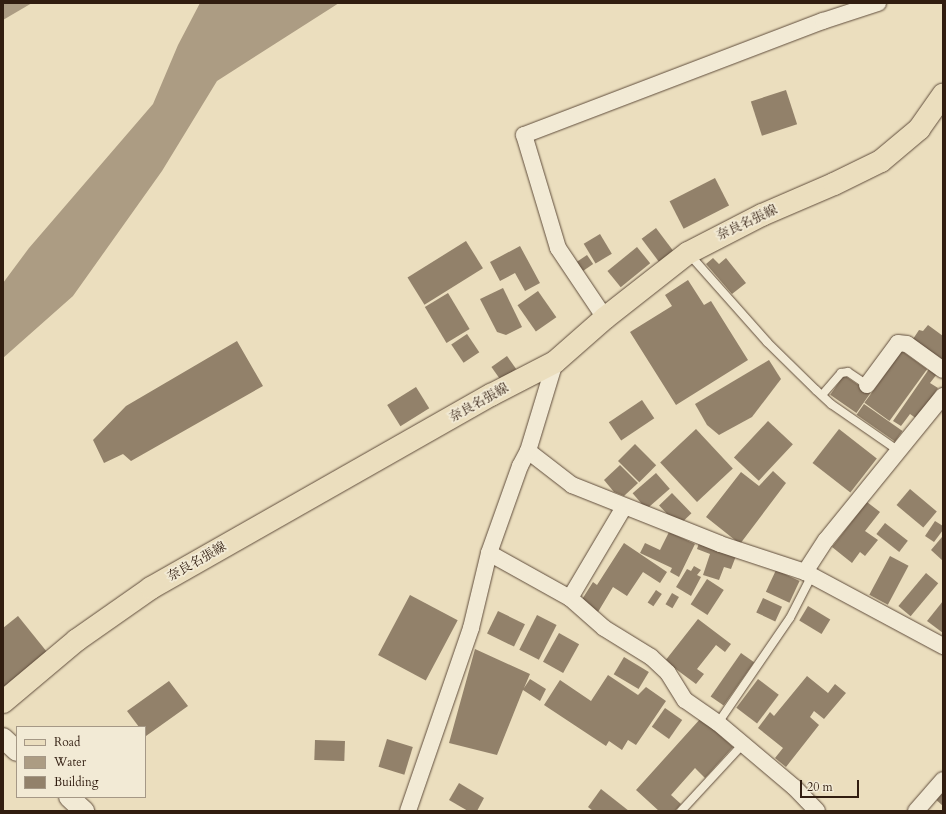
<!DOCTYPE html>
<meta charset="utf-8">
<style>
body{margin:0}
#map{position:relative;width:946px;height:814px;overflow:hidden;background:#ebdebe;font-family:Cardo,"Noto Serif JP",serif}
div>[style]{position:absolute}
.water>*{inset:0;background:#ac9c83}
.building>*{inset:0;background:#92816a;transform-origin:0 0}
.roads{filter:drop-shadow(0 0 1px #604d3c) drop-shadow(0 0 1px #604d3c)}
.service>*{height:8px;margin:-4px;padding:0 4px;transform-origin:4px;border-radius:4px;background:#f2ead5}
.minor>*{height:16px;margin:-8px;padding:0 8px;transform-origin:8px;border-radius:8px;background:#f2ead5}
.tertiary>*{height:20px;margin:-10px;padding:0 10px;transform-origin:10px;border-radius:10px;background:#f2ead5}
.primary>*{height:22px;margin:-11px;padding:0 11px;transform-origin:11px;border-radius:11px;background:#ebdebe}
span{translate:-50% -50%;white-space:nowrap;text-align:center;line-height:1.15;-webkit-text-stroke:3.5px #f2ead5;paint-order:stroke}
.street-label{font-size:13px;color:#311d10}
.frame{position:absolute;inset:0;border:4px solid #311d10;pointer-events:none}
.legend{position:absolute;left:16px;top:726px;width:130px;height:72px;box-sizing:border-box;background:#f2ead5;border:1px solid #a59886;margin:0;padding:5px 7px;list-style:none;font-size:12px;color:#311d10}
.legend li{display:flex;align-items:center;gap:8px;height:20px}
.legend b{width:20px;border:1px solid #a59886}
.scale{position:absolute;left:800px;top:780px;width:59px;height:18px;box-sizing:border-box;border:2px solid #311d10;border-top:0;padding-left:5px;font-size:12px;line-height:14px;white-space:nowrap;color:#311d10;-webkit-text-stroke:3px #f2ead5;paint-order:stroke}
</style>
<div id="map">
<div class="water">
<i style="clip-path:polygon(3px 3px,32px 3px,3px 20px)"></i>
<i style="clip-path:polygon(200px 3px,339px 3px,217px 81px,162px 171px,73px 296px,3px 358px,3px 283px,29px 248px,153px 104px,178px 45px)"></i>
</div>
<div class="building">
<i style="left:786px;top:90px;width:36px;height:37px;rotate:72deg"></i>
<i style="left:715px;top:178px;width:31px;height:51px;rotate:63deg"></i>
<i style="left:656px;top:228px;width:30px;height:18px;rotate:53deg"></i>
<i style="left:600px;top:234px;width:23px;height:19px;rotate:59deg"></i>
<i style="left:466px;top:241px;width:32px;height:69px;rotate:58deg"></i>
<i style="clip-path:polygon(520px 246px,540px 283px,525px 291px,515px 273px,500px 281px,490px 262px)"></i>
<i style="left:637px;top:247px;width:21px;height:38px;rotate:51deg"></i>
<i style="left:587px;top:255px;width:11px;height:14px;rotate:56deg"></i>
<i style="clip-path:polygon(713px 258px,719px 264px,726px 258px,746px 283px,732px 294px,706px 264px)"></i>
<i style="clip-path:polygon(688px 280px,704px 305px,711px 301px,748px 360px,676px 405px,630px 332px,672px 306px,665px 295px)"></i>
<i style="clip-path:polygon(503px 288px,522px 327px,506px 335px,497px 332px,480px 299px)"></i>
<i style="left:538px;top:291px;width:32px;height:25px;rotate:55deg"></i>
<i style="left:448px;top:293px;width:42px;height:27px;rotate:59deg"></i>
<i style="clip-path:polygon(928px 325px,943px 336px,943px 360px,913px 339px,919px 330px,923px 331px)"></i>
<i style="left:467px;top:334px;width:22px;height:19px;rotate:56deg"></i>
<i style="clip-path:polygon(237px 341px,263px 386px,131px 461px,123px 454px,104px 463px,93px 440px,126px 406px)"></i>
<i style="left:902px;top:351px;width:31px;height:64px;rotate:36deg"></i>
<i style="left:507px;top:356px;width:16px;height:19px;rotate:55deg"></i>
<i style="clip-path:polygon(769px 360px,781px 379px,752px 417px,719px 435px,707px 425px,695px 404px)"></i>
<i style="clip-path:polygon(929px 369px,937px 374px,930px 383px,938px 388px,917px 419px,910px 414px,901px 426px,893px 421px)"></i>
<i style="left:844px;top:375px;width:32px;height:24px;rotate:35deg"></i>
<i style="left:416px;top:387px;width:25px;height:34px;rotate:58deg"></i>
<i style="left:642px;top:400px;width:22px;height:40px;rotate:56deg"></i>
<i style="left:864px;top:404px;width:47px;height:13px;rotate:35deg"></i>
<i style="left:768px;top:421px;width:34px;height:50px;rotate:43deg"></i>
<i style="left:696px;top:429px;width:54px;height:49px;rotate:47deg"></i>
<i style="left:839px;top:429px;width:48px;height:43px;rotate:38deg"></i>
<i style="left:635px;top:444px;width:30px;height:24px;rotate:45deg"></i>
<i style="clip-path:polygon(620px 465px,638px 483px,624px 496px,614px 492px,604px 480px)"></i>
<i style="clip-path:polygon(773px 471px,786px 483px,740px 544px,706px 517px,741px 472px,759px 486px)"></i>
<i style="left:656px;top:473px;width:21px;height:31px;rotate:49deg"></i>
<i style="left:910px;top:489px;width:35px;height:21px;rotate:40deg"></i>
<i style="left:672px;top:493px;width:28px;height:18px;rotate:46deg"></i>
<i style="clip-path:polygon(867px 502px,880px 512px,865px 531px,878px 540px,865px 556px,860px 552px,852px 563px,832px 547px)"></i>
<i style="clip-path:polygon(935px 521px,943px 526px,943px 530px,934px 542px,925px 536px)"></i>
<i style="left:885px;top:523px;width:29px;height:14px;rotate:38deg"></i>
<i style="clip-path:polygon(669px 532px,695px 544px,679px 577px,670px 572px,672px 568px,640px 553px,645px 543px,660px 550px)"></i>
<i style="clip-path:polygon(942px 537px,943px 538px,943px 561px,931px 550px)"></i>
<i style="clip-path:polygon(624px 543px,667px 572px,660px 583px,643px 572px,627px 596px,613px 587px,598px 612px,581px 601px,593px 582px,597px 585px)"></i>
<i style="clip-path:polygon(699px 543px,736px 556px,731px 569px,724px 567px,719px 580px,703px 575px,710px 554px,697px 549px)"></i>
<i style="left:890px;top:556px;width:21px;height:44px;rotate:28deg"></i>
<i style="clip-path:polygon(694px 566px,701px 570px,697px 575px,701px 577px,691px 596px,676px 587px,687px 569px,691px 571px)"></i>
<i style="left:776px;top:570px;width:26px;height:24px;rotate:25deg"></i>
<i style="left:926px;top:573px;width:16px;height:43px;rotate:40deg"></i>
<i style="left:707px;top:579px;width:20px;height:30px;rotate:33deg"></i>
<i style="left:656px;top:590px;width:7px;height:15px;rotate:34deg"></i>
<i style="left:672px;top:593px;width:8px;height:13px;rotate:30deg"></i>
<i style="left:410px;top:595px;width:54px;height:68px;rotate:28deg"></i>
<i style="left:763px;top:598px;width:21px;height:16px;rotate:25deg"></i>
<i style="clip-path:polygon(943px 601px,943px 633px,927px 621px)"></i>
<i style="left:808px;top:606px;width:26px;height:17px;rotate:31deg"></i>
<i style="left:498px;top:611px;width:30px;height:25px;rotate:26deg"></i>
<i style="left:537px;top:615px;width:22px;height:39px;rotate:27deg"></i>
<i style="clip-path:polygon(18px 616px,47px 652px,3px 688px,3px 628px)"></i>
<i style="clip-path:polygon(698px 619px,731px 644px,725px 652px,716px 645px,697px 669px,704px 674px,696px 684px,665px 661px)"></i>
<i style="left:559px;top:633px;width:23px;height:33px;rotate:29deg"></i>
<i style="clip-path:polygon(475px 649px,530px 674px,524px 688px,530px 679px,546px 689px,540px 701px,523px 690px,497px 755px,449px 743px)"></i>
<i style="left:741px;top:653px;width:16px;height:53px;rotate:35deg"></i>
<i style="left:624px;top:657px;width:29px;height:20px;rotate:31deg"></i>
<i style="clip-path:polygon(608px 675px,638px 695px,646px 687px,666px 701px,636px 745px,628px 740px,622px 750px,609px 741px,606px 746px,544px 705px,560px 680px,591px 701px)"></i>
<i style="clip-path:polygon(807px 676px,828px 693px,835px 684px,846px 693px,824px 719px,814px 711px,810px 717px,819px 725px,786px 767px,775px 758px,783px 748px,758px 728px,770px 712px,774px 716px)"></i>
<i style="left:758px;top:679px;width:26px;height:36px;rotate:37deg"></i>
<i style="clip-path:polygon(169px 681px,188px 706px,146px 736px,145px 727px,139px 727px,127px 711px)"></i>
<i style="left:665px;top:708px;width:21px;height:23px;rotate:35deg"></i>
<i style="clip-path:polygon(701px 718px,733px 747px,705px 778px,695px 768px,671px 795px,681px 804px,675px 811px,659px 811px,636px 790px)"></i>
<i style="left:387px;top:739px;width:27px;height:29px;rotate:17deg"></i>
<i style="left:315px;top:740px;width:30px;height:20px;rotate:2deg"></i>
<i style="clip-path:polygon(459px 783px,484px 798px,477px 811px,468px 811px,449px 800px)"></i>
<i style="clip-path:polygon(943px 786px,943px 806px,933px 797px)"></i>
<i style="clip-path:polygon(601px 789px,629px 811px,593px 811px,588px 807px)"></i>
</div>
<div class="roads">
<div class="service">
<i style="left:689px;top:254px;width:118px;rotate:48.4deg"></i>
<i style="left:767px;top:342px;width:69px;rotate:44.4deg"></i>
<i style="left:816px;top:390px;width:21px;rotate:43deg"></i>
<i style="left:831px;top:404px;width:83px;rotate:34.7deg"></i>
<i style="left:822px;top:395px;width:29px;rotate:-49deg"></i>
<i style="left:841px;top:373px;width:7px;rotate:-8deg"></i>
<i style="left:848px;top:372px;width:23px;rotate:34deg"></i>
<i style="left:718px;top:723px;width:127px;rotate:-55.6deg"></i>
<i style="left:790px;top:618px;width:42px;rotate:-62.8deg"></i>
<i style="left:809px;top:581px;width:7px;rotate:-34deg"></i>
<i style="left:681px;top:811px;width:91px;rotate:-47.2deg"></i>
</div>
<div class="minor">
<i style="left:605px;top:318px;width:84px;rotate:-123.9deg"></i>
<i style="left:558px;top:248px;width:118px;rotate:-106.7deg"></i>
<i style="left:524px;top:135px;width:320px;rotate:-20.9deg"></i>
<i style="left:823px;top:21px;width:58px;rotate:-18.1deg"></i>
<i style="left:867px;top:385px;width:52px;rotate:-53.6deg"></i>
<i style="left:898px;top:343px;width:9px;rotate:6deg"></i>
<i style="left:907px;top:344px;width:44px;rotate:35.8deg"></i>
<i style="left:528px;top:451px;width:56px;rotate:37.7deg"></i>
<i style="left:572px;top:485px;width:159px;rotate:21.7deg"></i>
<i style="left:720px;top:544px;width:89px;rotate:18.2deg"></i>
<i style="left:805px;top:572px;width:38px;rotate:-57deg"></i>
<i style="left:826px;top:540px;width:186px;rotate:-50.9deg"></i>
<i style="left:489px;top:553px;width:93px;rotate:29.1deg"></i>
<i style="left:570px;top:598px;width:45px;rotate:41.4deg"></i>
<i style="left:604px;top:628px;width:55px;rotate:31.7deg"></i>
<i style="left:651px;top:657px;width:23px;rotate:43deg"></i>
<i style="left:668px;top:673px;width:32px;rotate:58deg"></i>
<i style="left:685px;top:700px;width:40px;rotate:34.9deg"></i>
<i style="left:718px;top:723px;width:99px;rotate:40.1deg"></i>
<i style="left:794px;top:787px;width:33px;rotate:46deg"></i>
<i style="left:805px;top:572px;width:157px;rotate:28.2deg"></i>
<i style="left:570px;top:598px;width:106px;rotate:-59.3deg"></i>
<i style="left:408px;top:811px;width:194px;rotate:-71deg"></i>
<i style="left:471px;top:628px;width:77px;rotate:-76.5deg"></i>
<i style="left:489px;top:553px;width:92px;rotate:-70.4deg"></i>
<i style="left:520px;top:466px;width:17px;rotate:-62deg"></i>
<i style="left:528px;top:451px;width:93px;rotate:-73.1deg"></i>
<i style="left:916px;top:811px;width:41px;rotate:-48.9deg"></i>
</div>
<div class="tertiary">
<i style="left:3px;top:738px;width:19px;rotate:43deg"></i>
<i style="left:69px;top:797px;width:21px;rotate:43deg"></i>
</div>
<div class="primary">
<i style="left:3px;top:702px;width:97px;rotate:-40deg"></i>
<i style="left:77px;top:640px;width:90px;rotate:-35.1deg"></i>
<i style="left:151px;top:588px;width:391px;rotate:-29.6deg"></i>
<i style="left:491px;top:395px;width:72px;rotate:-27.3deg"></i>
<i style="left:555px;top:362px;width:67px;rotate:-41.3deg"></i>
<i style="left:605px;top:318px;width:105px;rotate:-38.1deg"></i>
<i style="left:688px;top:253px;width:83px;rotate:-27.2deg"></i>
<i style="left:762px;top:215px;width:78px;rotate:-23.3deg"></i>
<i style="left:834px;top:184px;width:52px;rotate:-26.1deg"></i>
<i style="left:881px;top:161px;width:50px;rotate:-40.1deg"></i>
<i style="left:919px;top:129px;width:42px;rotate:-54.8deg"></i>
</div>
</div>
<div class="street-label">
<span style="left:747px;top:223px;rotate:-25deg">奈良名張線</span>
<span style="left:479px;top:403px;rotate:-29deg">奈良名張線</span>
<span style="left:197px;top:562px;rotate:-30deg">奈良名張線</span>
</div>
<div class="frame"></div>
<ul class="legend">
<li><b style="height:5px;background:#ebdebe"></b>Road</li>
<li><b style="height:11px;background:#ac9c83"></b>Water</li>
<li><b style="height:11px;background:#92816a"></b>Building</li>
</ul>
<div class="scale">20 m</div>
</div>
